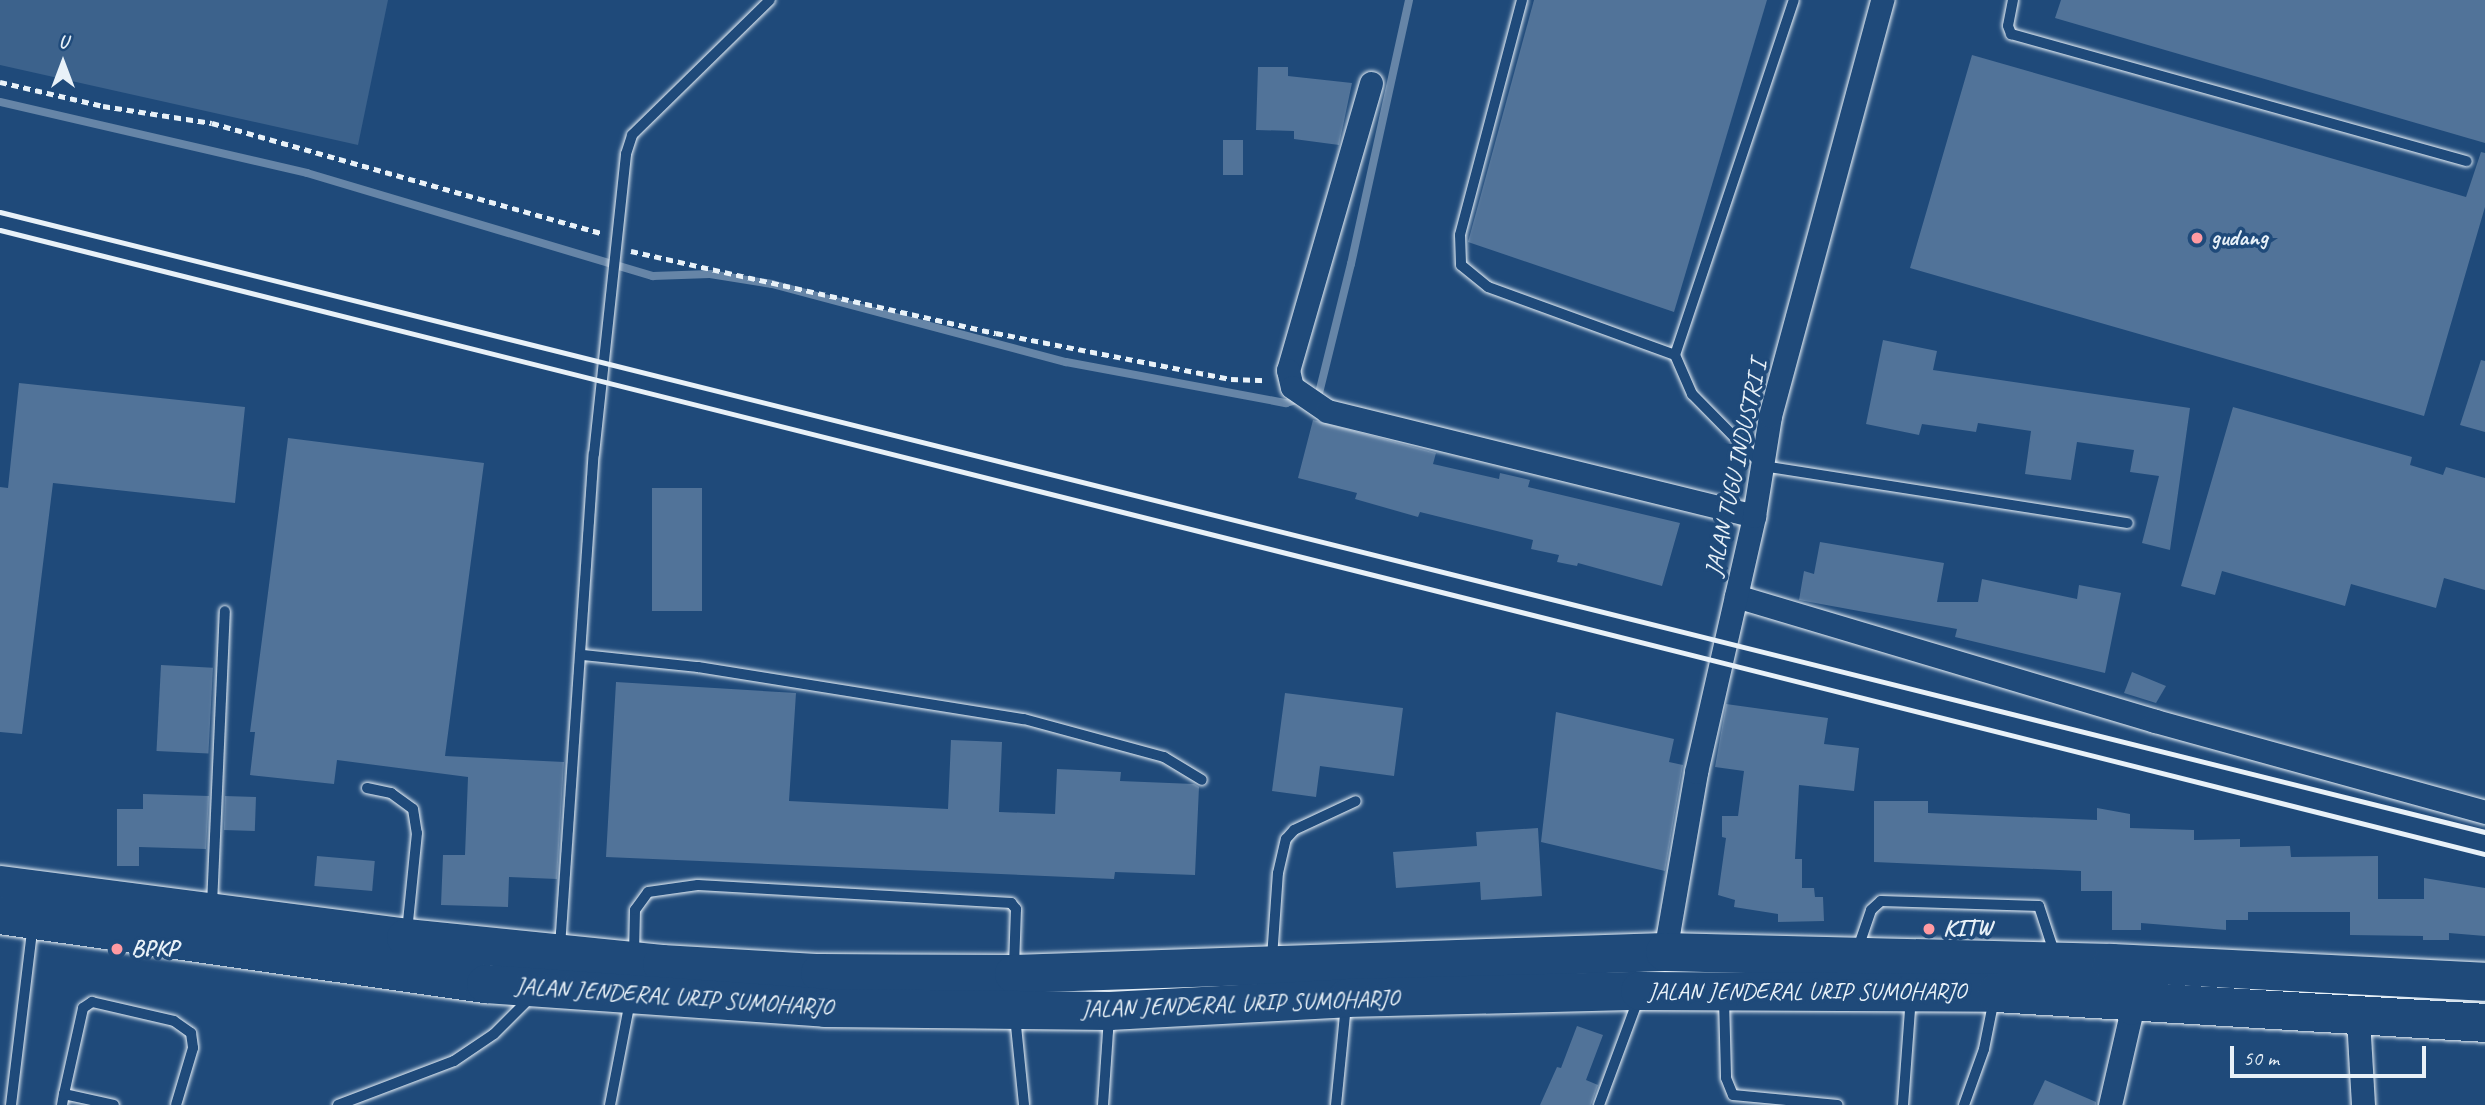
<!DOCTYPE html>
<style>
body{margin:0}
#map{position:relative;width:2485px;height:1105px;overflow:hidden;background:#1f4a7a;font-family:Caveat,sans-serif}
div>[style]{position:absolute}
.green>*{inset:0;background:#3c628c}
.stream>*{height:8px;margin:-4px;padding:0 4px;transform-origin:4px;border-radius:4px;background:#6685a7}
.building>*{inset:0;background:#517399;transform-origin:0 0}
.path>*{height:4.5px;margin-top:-2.25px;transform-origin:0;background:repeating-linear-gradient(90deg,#e8f1f8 0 7px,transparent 0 12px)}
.roads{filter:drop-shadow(0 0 2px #e8f1f8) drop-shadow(0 0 2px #e8f1f8)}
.lane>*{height:10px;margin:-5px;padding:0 5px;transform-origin:5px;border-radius:5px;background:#1f4a7a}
.street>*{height:23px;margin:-11.5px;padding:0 11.5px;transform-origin:11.5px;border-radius:11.5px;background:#1f4a7a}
.highway>*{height:38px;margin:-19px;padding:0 19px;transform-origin:19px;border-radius:19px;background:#1f4a7a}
.rail>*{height:5px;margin:-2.5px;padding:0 2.5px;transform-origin:2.5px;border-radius:2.5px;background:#e8f1f8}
.dots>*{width:19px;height:19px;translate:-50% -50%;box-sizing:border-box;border:4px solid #1f4a7a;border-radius:50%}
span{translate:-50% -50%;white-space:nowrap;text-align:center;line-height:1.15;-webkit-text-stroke:7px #1f4a7a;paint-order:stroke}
.poi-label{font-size:24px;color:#e8f1f8;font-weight:700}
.left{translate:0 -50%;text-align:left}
.street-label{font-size:24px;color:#e8f1f8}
.north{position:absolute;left:28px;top:28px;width:70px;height:70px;-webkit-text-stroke:5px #1f4a7a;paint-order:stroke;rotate:0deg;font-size:19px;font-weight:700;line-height:28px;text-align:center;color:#e8f1f8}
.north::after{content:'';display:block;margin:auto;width:24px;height:32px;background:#e8f1f8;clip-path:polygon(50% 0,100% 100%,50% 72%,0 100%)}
.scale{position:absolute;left:2230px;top:1046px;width:196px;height:32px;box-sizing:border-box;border:4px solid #e8f1f8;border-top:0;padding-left:9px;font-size:21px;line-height:24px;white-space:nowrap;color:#e8f1f8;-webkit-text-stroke:5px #1f4a7a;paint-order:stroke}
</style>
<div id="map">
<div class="green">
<i style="clip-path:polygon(0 0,388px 0,358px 145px,0 65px)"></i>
</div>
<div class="stream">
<i style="left:0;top:102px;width:315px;rotate:13deg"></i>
<i style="left:307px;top:173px;width:361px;rotate:16.6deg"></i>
<i style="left:653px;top:276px;width:57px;rotate:-2deg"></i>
<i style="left:710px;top:274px;width:63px;rotate:9.2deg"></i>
<i style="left:772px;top:284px;width:304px;rotate:14.9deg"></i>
<i style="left:1066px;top:362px;width:224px;rotate:10.6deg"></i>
<i style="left:1286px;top:403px;width:15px;rotate:-16deg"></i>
<i style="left:1313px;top:395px;width:6px;rotate:-18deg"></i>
<i style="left:1319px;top:393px;width:133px;rotate:-76.1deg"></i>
<i style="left:1351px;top:264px;width:270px;rotate:-77.6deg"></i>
</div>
<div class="building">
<i style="clip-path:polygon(1534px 0,1767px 0,1674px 312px,1468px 242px)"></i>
<i style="clip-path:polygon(2061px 0,2485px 0,2485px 143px,2055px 18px)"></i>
<i style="clip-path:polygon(1972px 55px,2466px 197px,2481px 152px,2485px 153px,2485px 207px,2424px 416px,1910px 268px)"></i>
<i style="clip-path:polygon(1258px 67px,1288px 67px,1288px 76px,1352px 83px,1339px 145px,1294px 139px,1294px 131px,1256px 130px)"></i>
<i style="left:1223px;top:140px;width:20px;height:35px"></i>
<i style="clip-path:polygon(1883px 340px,1937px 351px,1933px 370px,2190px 408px,2170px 550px,2142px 543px,2159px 476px,2130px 472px,2134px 450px,2077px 442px,2071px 480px,2025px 474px,2031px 431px,1978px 423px,1976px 432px,1922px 424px,1919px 435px,1866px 424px)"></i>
<i style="clip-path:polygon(2481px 360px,2485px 361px,2485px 432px,2460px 425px)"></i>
<i style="clip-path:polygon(19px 383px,245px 407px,235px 503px,53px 483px,22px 734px,0 732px,0 487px,8px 488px)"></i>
<i style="clip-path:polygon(2233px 407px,2412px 457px,2410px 465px,2443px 475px,2446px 467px,2485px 478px,2485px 590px,2444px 578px,2436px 608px,2351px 584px,2345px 606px,2222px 571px,2215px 595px,2181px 586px)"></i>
<i style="clip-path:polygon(1313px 420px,1436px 453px,1433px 464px,1499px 479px,1500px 473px,1530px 480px,1528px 487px,1680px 523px,1662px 586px,1578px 563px,1577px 566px,1557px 562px,1559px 555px,1531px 549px,1533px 540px,1420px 512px,1418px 517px,1355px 499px,1357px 493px,1298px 478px)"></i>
<i style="clip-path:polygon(288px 438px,484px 463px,445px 756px,564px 762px,557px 879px,509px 877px,508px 907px,441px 905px,443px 855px,465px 855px,468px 777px,337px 760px,334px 784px,250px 775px,255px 732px,250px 732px)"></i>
<i style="left:652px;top:488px;width:50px;height:123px"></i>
<i style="clip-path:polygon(1820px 542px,1944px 563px,1937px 602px,1978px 602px,1982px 579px,2077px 599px,2079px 585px,2121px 593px,2105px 673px,1955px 637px,1957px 629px,1799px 600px,1804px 571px,1814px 574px)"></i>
<i style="left:161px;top:665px;width:52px;height:86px;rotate:3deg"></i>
<i style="clip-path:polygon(2132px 672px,2166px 686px,2156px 703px,2124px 693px)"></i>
<i style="clip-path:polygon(616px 682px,796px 693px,789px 801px,948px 809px,951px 740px,1002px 742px,999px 812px,1055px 814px,1057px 769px,1121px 772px,1120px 781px,1194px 784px,1199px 787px,1195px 875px,1115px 872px,1114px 879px,606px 857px)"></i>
<i style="clip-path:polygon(1285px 693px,1403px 708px,1394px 776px,1320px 766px,1316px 797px,1272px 791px)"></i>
<i style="clip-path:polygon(1726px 704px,1828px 718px,1824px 744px,1859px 748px,1854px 791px,1799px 785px,1795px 859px,1802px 859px,1802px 888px,1814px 888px,1815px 897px,1823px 897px,1824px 921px,1778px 922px,1778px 914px,1734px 907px,1735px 900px,1718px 895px,1726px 838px,1722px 837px,1722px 816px,1738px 816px,1744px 771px,1715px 767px)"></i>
<i style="clip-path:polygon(1556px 712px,1674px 739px,1669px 762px,1683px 765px,1665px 871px,1541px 842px)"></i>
<i style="clip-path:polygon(143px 794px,209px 796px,206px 849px,139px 847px,139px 866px,117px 866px,117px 809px,143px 809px)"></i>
<i style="left:225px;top:796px;width:31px;height:34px;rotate:2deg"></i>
<i style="clip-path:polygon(1874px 801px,1928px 801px,1928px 813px,2097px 820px,2097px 808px,2130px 814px,2130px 828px,2194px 830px,2194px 840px,2240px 839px,2240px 847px,2290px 846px,2291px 857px,2378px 856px,2378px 899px,2424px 899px,2424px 878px,2485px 888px,2485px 936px,2449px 933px,2449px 940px,2423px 940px,2423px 936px,2350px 935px,2350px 912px,2248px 912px,2248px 920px,2226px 920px,2226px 930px,2141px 923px,2141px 930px,2112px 930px,2112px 891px,2081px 891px,2081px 871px,1874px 862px)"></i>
<i style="clip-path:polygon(1538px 828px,1542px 896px,1481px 900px,1480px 882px,1396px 888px,1393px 852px,1477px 846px,1476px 832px)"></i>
<i style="left:317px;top:856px;width:58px;height:30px;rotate:5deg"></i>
<i style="clip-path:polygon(1577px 1026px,1603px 1035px,1586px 1080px,1598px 1085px,1591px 1105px,1540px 1105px,1557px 1067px,1561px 1068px)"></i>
<i style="clip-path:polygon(2045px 1080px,2096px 1102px,2096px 1105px,2033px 1105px)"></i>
</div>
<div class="path">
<i style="left:0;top:82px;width:106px;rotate:13.1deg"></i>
<i style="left:103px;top:106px;width:110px;rotate:8.9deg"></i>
<i style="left:212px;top:123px;width:405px;rotate:15.8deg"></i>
<i style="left:631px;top:251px;width:374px;rotate:12.7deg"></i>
<i style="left:996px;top:333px;width:239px;rotate:11.1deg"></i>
<i style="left:1231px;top:379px;width:35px;rotate:2deg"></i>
</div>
<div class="roads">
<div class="lane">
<i style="left:1522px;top:0;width:243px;rotate:104.8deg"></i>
<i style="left:1460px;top:235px;width:30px;rotate:88deg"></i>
<i style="left:1461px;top:265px;width:35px;rotate:39deg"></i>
<i style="left:1488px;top:287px;width:199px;rotate:20deg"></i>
<i style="left:1675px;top:355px;width:43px;rotate:66.4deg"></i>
<i style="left:1692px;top:394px;width:101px;rotate:45.4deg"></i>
<i style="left:1763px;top:466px;width:369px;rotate:8.9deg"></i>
<i style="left:2013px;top:0;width:26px;rotate:101deg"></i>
<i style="left:2008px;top:26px;width:9px;rotate:69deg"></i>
<i style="left:2011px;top:34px;width:473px;rotate:15.6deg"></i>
<i style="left:1675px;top:355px;width:374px;rotate:-71.5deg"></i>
<i style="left:583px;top:655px;width:116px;rotate:6deg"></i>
<i style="left:698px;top:667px;width:330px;rotate:9.1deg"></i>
<i style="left:1024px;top:719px;width:145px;rotate:15.2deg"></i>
<i style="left:1164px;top:757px;width:44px;rotate:31.2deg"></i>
<i style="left:367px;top:788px;width:25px;rotate:12deg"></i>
<i style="left:391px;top:793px;width:27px;rotate:36deg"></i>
<i style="left:413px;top:809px;width:24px;rotate:81deg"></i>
<i style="left:417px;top:833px;width:100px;rotate:95.8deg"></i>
<i style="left:212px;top:905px;width:294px;rotate:-87.5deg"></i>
<i style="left:560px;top:947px;width:494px;rotate:-86.1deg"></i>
<i style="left:594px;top:454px;width:302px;rotate:-83.9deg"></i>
<i style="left:626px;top:154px;width:20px;rotate:-72deg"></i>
<i style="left:632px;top:135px;width:193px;rotate:-44.4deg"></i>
<i style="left:1857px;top:951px;width:43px;rotate:-71.1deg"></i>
<i style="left:1871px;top:910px;width:13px;rotate:-42deg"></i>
<i style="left:1881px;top:901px;width:158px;rotate:1.8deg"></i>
<i style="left:2039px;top:906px;width:52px;rotate:71.9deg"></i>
<i style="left:634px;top:954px;width:44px;rotate:-88.7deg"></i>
<i style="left:635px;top:910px;width:22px;rotate:-54deg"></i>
<i style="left:648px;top:892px;width:50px;rotate:-8deg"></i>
<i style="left:698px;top:885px;width:314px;rotate:3.3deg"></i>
<i style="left:1011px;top:903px;width:8px;rotate:50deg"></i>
<i style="left:1016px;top:909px;width:58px;rotate:92deg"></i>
<i style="left:1272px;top:958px;width:85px;rotate:-86deg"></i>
<i style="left:1278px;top:873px;width:35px;rotate:-77deg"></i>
<i style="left:1286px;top:839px;width:12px;rotate:-48deg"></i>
<i style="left:1294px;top:830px;width:68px;rotate:-25.1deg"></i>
<i style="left:1724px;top:999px;width:79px;rotate:88.5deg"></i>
<i style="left:1726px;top:1078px;width:18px;rotate:68deg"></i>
<i style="left:1733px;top:1095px;width:105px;rotate:5.4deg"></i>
<i style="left:1015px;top:1016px;width:89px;rotate:84.2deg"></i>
<i style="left:64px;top:1094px;width:88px;rotate:-77.5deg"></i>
<i style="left:83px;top:1008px;width:11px;rotate:-34deg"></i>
<i style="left:92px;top:1002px;width:84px;rotate:13deg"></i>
<i style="left:174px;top:1021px;width:21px;rotate:35deg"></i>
<i style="left:191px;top:1033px;width:15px;rotate:82deg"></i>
<i style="left:193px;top:1048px;width:59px;rotate:106.6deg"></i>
<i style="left:11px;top:1105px;width:182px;rotate:-83.1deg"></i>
<i style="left:62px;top:1105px;width:11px;rotate:-80deg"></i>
<i style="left:64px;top:1094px;width:51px;rotate:12.4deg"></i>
<i style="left:338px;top:1105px;width:124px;rotate:-20.8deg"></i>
<i style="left:454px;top:1061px;width:48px;rotate:-34deg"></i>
<i style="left:494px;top:1034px;width:52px;rotate:-45deg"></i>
<i style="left:610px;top:1105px;width:106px;rotate:-79.1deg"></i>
<i style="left:1103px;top:1105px;width:88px;rotate:-86.1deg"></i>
<i style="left:1336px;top:1105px;width:101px;rotate:-84.3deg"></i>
<i style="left:1599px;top:1105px;width:115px;rotate:-69.7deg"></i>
<i style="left:1903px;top:1105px;width:108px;rotate:-85.8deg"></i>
<i style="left:1964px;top:1105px;width:59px;rotate:-70.3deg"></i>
<i style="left:1984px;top:1049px;width:51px;rotate:-78.7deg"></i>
</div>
<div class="street">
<i style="left:1371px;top:83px;width:299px;rotate:106.1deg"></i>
<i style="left:1288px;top:370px;width:17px;rotate:77deg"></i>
<i style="left:1292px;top:387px;width:42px;rotate:34.4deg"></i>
<i style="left:1327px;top:411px;width:440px;rotate:13.8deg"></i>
<i style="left:1736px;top:596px;width:437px;rotate:16.6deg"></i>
<i style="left:2155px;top:721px;width:342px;rotate:15.4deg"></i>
<i style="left:1665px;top:952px;width:183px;rotate:-80.2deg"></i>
<i style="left:1696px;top:772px;width:262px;rotate:-77.2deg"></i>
<i style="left:1754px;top:516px;width:101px;rotate:-80.9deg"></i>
<i style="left:1770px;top:416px;width:431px;rotate:-74.9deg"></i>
<i style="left:2358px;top:1018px;width:87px;rotate:86.7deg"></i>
<i style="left:2110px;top:1105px;width:94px;rotate:-77.1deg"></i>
<i style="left:2131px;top:1013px;width:15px;rotate:-94deg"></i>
</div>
<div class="highway">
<i style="left:0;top:885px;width:409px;rotate:7.4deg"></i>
<i style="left:406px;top:938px;width:257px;rotate:5.8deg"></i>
<i style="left:662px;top:964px;width:158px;rotate:3.3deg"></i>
<i style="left:820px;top:973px;width:194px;rotate:0.3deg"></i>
<i style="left:1014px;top:974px;width:651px;rotate:-1.94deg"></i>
<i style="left:1665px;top:952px;width:447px;rotate:1.4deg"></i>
<i style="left:2112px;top:963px;width:373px;rotate:2.9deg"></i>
<i style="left:0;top:915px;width:491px;rotate:8.1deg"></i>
<i style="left:486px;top:984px;width:340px;rotate:4deg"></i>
<i style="left:825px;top:1008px;width:285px;rotate:0.6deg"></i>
<i style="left:1110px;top:1011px;width:237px;rotate:-3.1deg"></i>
<i style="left:1347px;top:998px;width:293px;rotate:-1.4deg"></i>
<i style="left:1640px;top:991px;width:356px;rotate:0.3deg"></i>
<i style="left:1996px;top:993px;width:490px;rotate:3.5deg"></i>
</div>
</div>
<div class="rail">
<i style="left:0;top:212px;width:2561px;rotate:14.01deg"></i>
<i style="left:0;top:230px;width:2562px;rotate:14.1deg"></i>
</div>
<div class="dots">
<i style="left:2197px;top:238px;background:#ff9aa2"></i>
<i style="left:1929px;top:929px;background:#ff9aa2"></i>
<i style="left:117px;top:949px;background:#ff9aa2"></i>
</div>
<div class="poi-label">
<span class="left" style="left:2211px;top:238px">gudang</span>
<span class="left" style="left:1943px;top:929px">KITW</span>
<span class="left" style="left:131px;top:949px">BPKP</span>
</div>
<div class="street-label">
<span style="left:1736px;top:468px;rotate:-78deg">JALAN TUGU INDUSTRI I</span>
<span style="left:1807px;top:992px">JALAN JENDERAL URIP SUMOHARJO</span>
<span style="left:674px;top:997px;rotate:4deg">JALAN JENDERAL URIP SUMOHARJO</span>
<span style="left:1240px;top:1004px;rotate:-2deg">JALAN JENDERAL URIP SUMOHARJO</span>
</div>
<div class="north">U</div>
<div class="scale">50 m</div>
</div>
